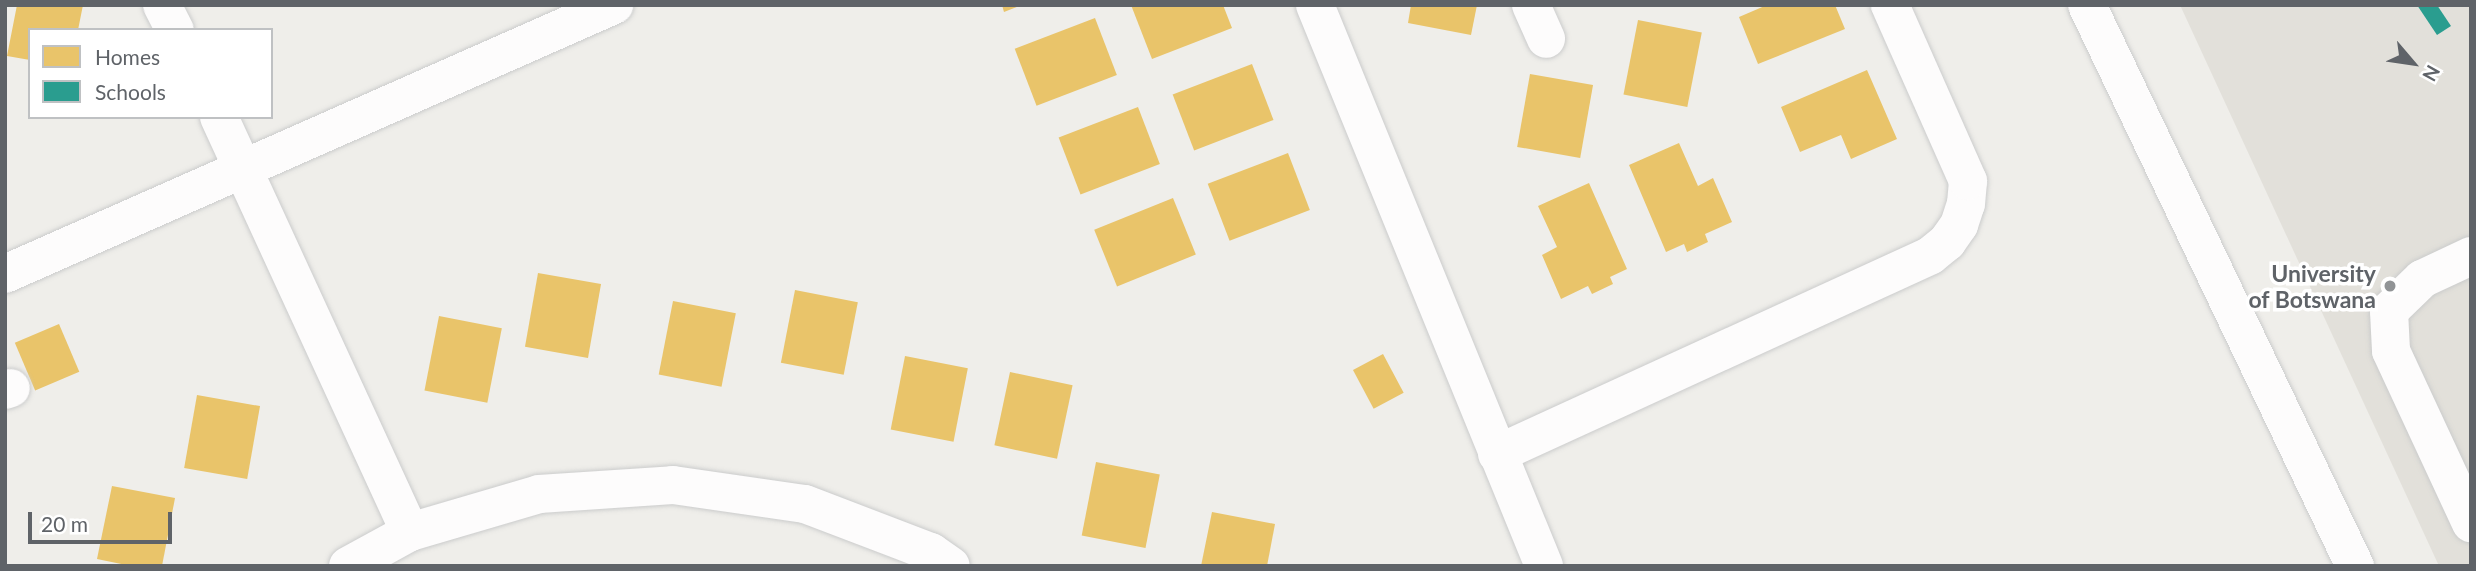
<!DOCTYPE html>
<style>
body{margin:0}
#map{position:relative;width:2476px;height:571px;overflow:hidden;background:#efeeea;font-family:Lato,sans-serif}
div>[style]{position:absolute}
.education>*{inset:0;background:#e2e0da}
.homes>*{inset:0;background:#e9c46a;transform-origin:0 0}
.schools>*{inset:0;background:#2a9d8f}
.roads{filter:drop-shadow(0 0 2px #cbcccc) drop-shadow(0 0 2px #cbcccc)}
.minor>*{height:38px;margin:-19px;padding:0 19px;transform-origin:19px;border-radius:19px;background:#fdfcfc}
.dots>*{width:19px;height:19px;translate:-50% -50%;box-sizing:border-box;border:4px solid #fff;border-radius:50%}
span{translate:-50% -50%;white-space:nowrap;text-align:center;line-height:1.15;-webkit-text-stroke:7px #fff;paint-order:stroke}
.poi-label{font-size:23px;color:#5f6368;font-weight:700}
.right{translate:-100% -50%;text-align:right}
.frame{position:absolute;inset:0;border:7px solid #5f6368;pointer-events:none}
.legend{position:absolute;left:28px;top:28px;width:245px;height:91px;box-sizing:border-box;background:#fff;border:2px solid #bfc1c3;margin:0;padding:9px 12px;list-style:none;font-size:21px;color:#5f6368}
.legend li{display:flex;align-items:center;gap:14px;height:35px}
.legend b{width:35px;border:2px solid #bfc1c3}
.north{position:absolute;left:2378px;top:28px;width:70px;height:70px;-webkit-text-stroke:5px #fff;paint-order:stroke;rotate:119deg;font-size:19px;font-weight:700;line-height:28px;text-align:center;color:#5f6368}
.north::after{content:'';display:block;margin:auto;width:24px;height:32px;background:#5f6368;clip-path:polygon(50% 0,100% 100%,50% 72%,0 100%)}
.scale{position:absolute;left:28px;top:512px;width:144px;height:32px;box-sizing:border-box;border:4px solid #5f6368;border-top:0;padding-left:9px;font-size:21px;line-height:24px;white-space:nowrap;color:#5f6368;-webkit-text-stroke:5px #fff;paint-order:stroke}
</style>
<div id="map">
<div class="education">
<i style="clip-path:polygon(2180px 5px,2471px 5px,2471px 566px,2439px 566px)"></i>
</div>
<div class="homes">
<i style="clip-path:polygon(17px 5px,83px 5px,78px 30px,30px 30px,30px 60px,7px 56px)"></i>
<i style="clip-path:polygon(1002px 5px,1022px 5px,1004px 12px)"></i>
<i style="clip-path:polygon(1131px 5px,1223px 5px,1232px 28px,1152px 59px)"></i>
<i style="clip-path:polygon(1411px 5px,1477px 5px,1471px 35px,1408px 23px)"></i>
<i style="clip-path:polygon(1767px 5px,1835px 5px,1845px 29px,1758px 64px,1739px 17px)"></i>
<i style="left:1095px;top:18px;width:61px;height:86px;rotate:69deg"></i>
<i style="left:1638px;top:20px;width:65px;height:76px;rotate:11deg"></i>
<i style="left:1252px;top:64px;width:60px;height:85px;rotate:69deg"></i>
<i style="clip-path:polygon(1867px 70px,1897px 139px,1851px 159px,1841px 135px,1800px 152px,1781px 107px)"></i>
<i style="left:1530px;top:74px;width:64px;height:74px;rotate:10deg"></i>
<i style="left:1138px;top:107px;width:61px;height:85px;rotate:69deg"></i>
<i style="clip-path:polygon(1679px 143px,1698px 186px,1713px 178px,1732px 222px,1705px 234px,1708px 242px,1687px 252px,1684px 244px,1666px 252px,1629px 165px)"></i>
<i style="left:1288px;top:153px;width:61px;height:86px;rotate:69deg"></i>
<i style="clip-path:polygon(1589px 183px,1627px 269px,1610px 277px,1613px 284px,1592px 294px,1588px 286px,1561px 299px,1542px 255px,1557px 247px,1538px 206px)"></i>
<i style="left:1173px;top:198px;width:61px;height:85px;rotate:68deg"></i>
<i style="left:538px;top:273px;width:64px;height:75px;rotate:10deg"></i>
<i style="left:795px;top:290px;width:64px;height:74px;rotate:11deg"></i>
<i style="left:673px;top:301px;width:64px;height:75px;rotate:11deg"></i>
<i style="left:439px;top:316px;width:64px;height:76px;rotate:11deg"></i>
<i style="left:59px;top:324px;width:52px;height:48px;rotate:67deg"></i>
<i style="left:1383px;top:354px;width:44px;height:34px;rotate:62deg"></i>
<i style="left:905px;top:356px;width:64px;height:75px;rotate:11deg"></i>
<i style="left:1010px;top:372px;width:64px;height:75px;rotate:12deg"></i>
<i style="left:197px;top:395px;width:64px;height:74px;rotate:10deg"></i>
<i style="left:1096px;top:462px;width:65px;height:75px;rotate:11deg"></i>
<i style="clip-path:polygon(112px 486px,175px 498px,162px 566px,131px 566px,97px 559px)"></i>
<i style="clip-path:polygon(1212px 512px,1275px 524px,1267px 566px,1201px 566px)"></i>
</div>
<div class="schools">
<i style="clip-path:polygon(2417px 5px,2437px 5px,2451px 26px,2437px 35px)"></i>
</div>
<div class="roads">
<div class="minor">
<i style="left:162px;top:5px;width:28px;rotate:63deg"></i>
<i style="left:1315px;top:5px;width:606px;rotate:67.79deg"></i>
<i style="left:1531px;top:5px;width:37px;rotate:66deg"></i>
<i style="left:2087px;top:5px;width:622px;rotate:64.47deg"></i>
<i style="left:219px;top:117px;width:457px;rotate:65.3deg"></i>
<i style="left:2471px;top:256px;width:54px;rotate:154.9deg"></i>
<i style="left:2422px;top:279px;width:46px;rotate:135.9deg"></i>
<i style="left:2389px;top:311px;width:40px;rotate:87.1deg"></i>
<i style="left:2391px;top:351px;width:190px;rotate:65.1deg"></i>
<i style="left:5px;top:274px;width:666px;rotate:-23.83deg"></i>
<i style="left:5px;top:390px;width:6px;rotate:-18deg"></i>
<i style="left:1497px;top:454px;width:477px;rotate:-24.6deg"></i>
<i style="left:1931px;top:255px;width:21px;rotate:-39deg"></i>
<i style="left:1947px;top:242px;width:21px;rotate:-55deg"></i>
<i style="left:1959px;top:225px;width:22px;rotate:-72deg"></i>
<i style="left:1966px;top:204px;width:23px;rotate:-85deg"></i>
<i style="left:1968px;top:181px;width:193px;rotate:-113.9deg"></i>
<i style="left:348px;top:566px;width:71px;rotate:-28.7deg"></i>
<i style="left:410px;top:532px;width:134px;rotate:-16.4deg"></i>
<i style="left:539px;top:494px;width:134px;rotate:-3.8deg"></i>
<i style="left:673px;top:485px;width:133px;rotate:8.2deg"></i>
<i style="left:805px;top:504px;width:135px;rotate:20.9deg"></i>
<i style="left:931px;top:552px;width:24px;rotate:35deg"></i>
</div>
</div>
<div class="dots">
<i style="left:2390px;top:286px;background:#919496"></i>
</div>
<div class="poi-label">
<span class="right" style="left:2376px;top:286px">University<br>of Botswana</span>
</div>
<div class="frame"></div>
<ul class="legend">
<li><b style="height:19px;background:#e9c46a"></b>Homes</li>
<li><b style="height:19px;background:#2a9d8f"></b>Schools</li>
</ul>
<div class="north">N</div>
<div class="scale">20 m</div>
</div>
